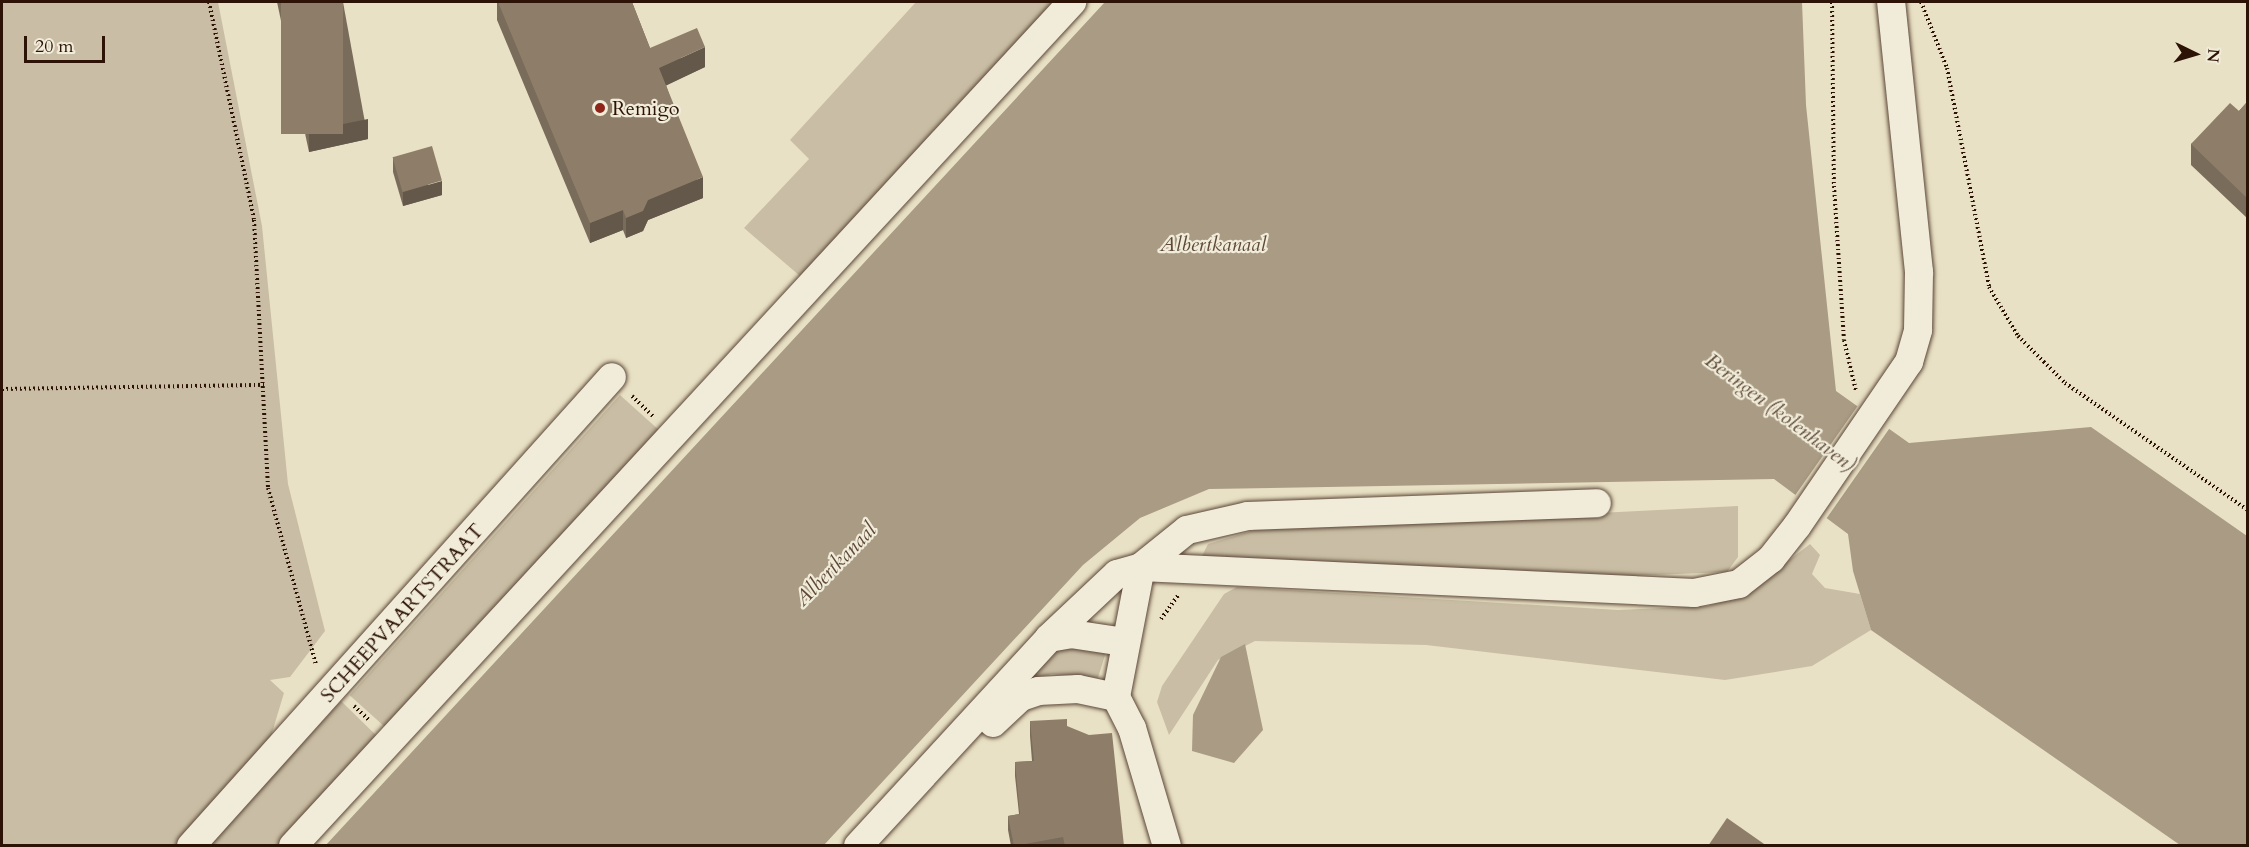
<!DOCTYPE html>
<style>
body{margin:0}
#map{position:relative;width:2249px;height:847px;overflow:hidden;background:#e9e1c5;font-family:Cardo,serif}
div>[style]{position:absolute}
.green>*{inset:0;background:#c9bea5;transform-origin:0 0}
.water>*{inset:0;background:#a99b84}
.pier>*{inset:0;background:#e9e1c5;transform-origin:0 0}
.path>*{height:4px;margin-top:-2px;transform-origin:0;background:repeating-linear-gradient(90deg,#2c1306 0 1.5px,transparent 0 4.5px)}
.roads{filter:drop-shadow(0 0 2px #5b4636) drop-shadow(0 0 2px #5b4636)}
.minor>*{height:28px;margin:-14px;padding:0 14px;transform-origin:14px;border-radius:14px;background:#f1ecd9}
.wall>*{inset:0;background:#7a6c5a}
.shaded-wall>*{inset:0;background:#63584a}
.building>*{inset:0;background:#8e7e69;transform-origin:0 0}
.dots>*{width:16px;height:16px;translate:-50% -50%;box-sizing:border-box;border:3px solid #f1ecd9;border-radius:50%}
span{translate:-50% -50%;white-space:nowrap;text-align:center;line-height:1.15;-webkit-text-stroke:4.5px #f1ecd9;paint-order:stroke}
.poi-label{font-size:20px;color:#2c1306}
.left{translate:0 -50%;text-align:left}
.street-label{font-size:20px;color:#2c1306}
.water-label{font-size:21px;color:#5e4938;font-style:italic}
.frame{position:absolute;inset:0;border:3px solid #2c1306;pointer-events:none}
.north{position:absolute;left:2165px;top:24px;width:60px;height:60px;-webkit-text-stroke:4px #f1ecd9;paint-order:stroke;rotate:95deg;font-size:16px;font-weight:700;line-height:24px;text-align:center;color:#2c1306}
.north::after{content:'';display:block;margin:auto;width:21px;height:27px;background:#2c1306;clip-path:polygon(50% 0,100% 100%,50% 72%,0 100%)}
.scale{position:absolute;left:24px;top:36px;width:81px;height:27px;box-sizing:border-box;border:3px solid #2c1306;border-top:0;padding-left:8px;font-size:18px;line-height:21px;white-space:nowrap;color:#2c1306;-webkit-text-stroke:4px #f1ecd9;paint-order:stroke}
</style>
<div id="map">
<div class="green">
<i style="clip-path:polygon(2px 2px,218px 2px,262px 226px,288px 484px,325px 631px,290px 677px,270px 680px,284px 693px,271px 736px,180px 845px,2px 845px)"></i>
<i style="clip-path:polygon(916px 2px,1055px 2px,800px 276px,744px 228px,809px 159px,790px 140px)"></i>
<i style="left:620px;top:395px;width:58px;height:404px;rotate:42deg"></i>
<i style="clip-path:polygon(1738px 506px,1738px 557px,1727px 572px,1627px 576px,1201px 558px,1208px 544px,1255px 530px)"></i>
<i style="clip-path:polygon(1810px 544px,1820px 555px,1812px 574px,1825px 588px,1860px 594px,1871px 630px,1812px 666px,1725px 680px,1426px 645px,1255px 641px,1218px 660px,1169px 735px,1157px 702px,1162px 686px,1224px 594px,1237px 587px,1618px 610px,1708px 606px,1747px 593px)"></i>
<i style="clip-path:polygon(1108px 645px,1098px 678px,1052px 674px,1027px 680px,1050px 647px)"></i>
<i style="clip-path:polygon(341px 701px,381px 740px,283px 845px,208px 846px)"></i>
</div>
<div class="water">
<i style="clip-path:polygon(1105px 2px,1802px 2px,1806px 105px,1836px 391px,1909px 443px,2091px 427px,2247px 536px,2247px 845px,2180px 845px,1871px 630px,1853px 571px,1848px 534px,1774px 479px,1209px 489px,1140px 518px,1083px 565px,824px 845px,325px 846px)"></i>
<i style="clip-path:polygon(1245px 644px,1263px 730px,1234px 763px,1192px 751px,1193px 715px,1221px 657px)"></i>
</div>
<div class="pier">
<i style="left:1859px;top:404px;width:39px;height:114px;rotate:35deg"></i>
</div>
<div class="path">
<i style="left:209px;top:2px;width:223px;rotate:78.3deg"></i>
<i style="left:254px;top:220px;width:268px;rotate:87deg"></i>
<i style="left:268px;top:488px;width:183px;rotate:74.8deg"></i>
<i style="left:1832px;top:2px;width:184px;rotate:89.4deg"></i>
<i style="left:1834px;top:186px;width:154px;rotate:86.3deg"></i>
<i style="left:1844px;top:340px;width:52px;rotate:76.8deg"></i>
<i style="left:1921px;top:2px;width:71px;rotate:68.5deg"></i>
<i style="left:1947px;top:68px;width:223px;rotate:79.1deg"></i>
<i style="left:1989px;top:287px;width:57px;rotate:59.4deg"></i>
<i style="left:2018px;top:336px;width:66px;rotate:45deg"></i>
<i style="left:2065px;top:383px;width:223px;rotate:34.8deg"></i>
<i style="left:2px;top:389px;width:264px;rotate:-0.9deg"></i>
<i style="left:632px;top:396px;width:29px;rotate:44deg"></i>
<i style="left:1161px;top:619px;width:29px;rotate:-54deg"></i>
<i style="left:354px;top:706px;width:22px;rotate:43deg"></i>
</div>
<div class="roads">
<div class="minor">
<i style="left:1141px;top:567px;width:59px;rotate:-38.8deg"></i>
<i style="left:1187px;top:530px;width:63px;rotate:-12.9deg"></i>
<i style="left:1248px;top:516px;width:349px;rotate:-2.1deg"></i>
<i style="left:1141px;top:567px;width:132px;rotate:100.9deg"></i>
<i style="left:1116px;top:697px;width:35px;rotate:63deg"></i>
<i style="left:1132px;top:728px;width:123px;rotate:73.5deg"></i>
<i style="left:1049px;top:638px;width:93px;rotate:-43.3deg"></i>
<i style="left:1117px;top:574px;width:25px;rotate:-16deg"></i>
<i style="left:1141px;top:567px;width:554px;rotate:2.69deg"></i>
<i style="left:1694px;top:593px;width:46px;rotate:-11.3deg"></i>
<i style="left:1739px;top:584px;width:41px;rotate:-38deg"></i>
<i style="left:1771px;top:559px;width:42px;rotate:-51.8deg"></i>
<i style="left:1797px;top:526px;width:199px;rotate:-55.7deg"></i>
<i style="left:1909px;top:362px;width:33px;rotate:-74deg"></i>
<i style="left:1918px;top:330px;width:58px;rotate:-89deg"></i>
<i style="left:1919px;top:272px;width:271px;rotate:-95.9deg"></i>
<i style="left:993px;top:723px;width:38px;rotate:-43deg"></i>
<i style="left:1021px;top:697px;width:18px;rotate:-19deg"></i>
<i style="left:1038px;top:691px;width:40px;rotate:-2.9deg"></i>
<i style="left:1078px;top:689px;width:39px;rotate:12deg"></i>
<i style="left:191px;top:846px;width:630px;rotate:-48.09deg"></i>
<i style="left:293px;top:846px;width:1149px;rotate:-47.29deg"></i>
<i style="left:858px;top:846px;width:282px;rotate:-47.4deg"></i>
<i style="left:1049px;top:638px;width:22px;rotate:-10deg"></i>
<i style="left:1071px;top:634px;width:54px;rotate:8.6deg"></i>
</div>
</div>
<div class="wall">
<i style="clip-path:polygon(277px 2px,343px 2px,368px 139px,309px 152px)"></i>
<i style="clip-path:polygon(497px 2px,632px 2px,650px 48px,705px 67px,666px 85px,703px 198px,648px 220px,643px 231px,626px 238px,623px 230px,590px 243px,497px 20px)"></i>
<i style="clip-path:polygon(2247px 102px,2247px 218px,2191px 165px,2191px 144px,2239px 111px)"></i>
<i style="clip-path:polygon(393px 158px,442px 195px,403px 206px,393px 172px)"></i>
<i style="clip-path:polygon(1030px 721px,1067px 726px,1124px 846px,1011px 846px,1008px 830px,1008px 816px,1019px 814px,1015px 776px,1015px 762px,1032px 761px,1030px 736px)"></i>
</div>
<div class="shaded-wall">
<i style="clip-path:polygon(705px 47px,705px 67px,659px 89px,659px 68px)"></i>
<i style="clip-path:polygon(368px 119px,368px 139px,309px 152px,309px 131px)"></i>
<i style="clip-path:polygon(703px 177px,703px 198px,648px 220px,643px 231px,626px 238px,626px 218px,648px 200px)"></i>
<i style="clip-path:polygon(442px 181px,442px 195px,403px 206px,403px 192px)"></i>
<i style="clip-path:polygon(623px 210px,623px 230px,590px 243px,590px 223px)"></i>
</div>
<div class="building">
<i style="left:281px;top:2px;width:62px;height:132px"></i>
<i style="clip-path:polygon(498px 2px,632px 2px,650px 48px,697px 28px,705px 47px,659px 68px,703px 177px,648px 200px,643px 211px,626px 218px,623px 210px,590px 223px)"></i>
<i style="clip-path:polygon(2247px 102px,2247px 198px,2191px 144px,2230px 103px,2239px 111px)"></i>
<i style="left:432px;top:146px;width:36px;height:41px;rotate:74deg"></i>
<i style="clip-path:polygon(1067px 719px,1067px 726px,1089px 735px,1112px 733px,1124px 846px,1065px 846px,1063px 837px,1014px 846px,1008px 816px,1020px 814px,1015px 762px,1034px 761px,1030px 721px)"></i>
<i style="clip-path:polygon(1727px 818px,1767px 846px,1708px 846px)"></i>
</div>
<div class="dots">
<i style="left:600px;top:108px;background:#8f2418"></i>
</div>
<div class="poi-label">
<span class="left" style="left:612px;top:108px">Remigo</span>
</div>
<div class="street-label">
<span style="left:402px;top:613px;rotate:-48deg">SCHEEPVAARTSTRAAT</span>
</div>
<div class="water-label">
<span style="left:1213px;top:245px">Albertkanaal</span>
<span style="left:1780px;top:413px;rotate:37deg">Beringen (kolenhaven)</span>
<span style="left:836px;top:565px;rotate:-46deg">Albertkanaal</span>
</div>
<div class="frame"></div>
<div class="north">N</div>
<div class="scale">20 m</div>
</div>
